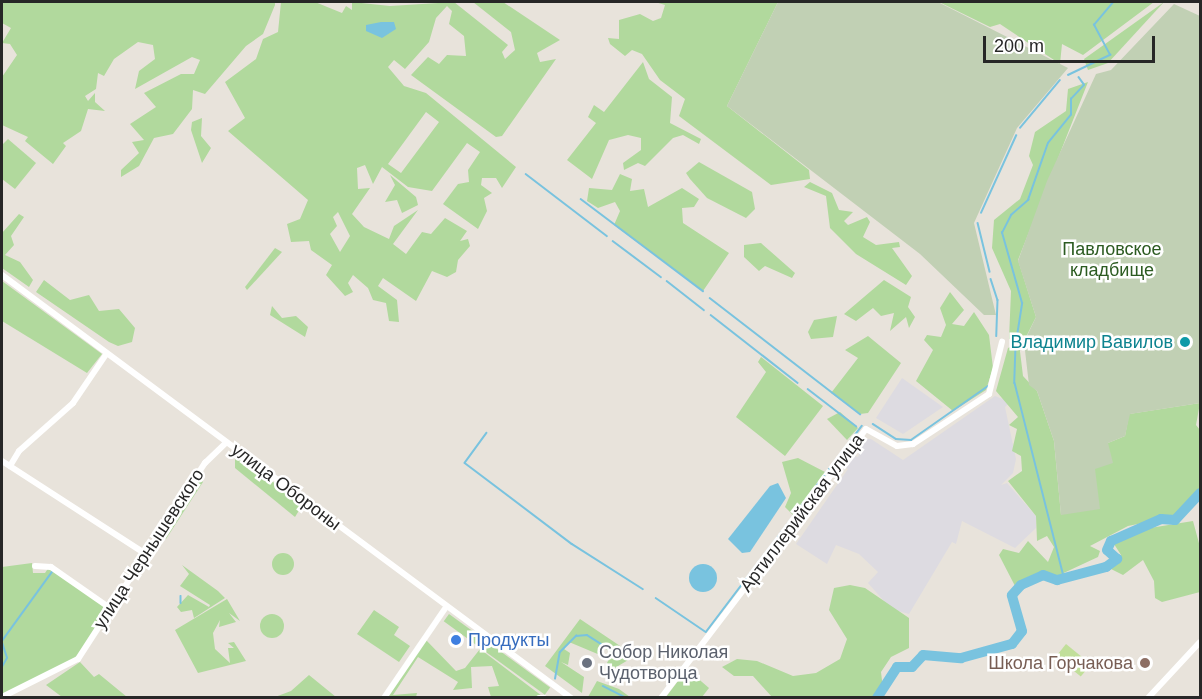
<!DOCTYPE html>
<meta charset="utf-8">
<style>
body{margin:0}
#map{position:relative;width:1202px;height:699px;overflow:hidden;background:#e8e3db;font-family:Helvetica,sans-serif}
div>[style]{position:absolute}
.industrial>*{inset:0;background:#dddbe1}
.green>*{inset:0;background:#b1d99d;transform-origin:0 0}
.round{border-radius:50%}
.cemetery>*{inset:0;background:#c1d0b4}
.pitch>*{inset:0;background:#c1df9a;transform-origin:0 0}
.water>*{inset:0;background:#79c3df}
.stream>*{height:1.5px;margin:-0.75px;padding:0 0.75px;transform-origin:0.75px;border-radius:0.75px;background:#79c3df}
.river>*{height:10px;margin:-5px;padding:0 5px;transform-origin:5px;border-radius:5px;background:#79c3df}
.minor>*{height:6px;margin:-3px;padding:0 3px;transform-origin:3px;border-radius:3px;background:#fff}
.dots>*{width:16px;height:16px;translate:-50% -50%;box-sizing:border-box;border:3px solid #fff;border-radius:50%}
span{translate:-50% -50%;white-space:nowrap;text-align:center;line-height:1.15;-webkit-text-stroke:5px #fff;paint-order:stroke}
.park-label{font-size:18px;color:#2c5b21}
.culture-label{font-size:18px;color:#0d838f}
.right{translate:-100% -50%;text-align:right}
.street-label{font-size:18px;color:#272727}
.shop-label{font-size:18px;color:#366cbe}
.left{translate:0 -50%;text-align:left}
.worship-label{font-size:18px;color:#5b616d}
.education-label{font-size:18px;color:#785e54}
.frame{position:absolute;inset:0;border:3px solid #272727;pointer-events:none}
.scale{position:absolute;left:983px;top:36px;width:172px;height:27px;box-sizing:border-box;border:3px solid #272727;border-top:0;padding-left:8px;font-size:18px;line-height:21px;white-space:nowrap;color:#272727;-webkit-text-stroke:4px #fff;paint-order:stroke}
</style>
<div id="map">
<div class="industrial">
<i style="clip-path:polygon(902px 378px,943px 407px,903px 434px,876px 418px)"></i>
<i style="clip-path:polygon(995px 396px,1010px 402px,1005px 407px,1016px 459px,1013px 473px,1001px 485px,1007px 483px,1036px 516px,1036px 528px,1015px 548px,962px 521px,956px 544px,952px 542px,909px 614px,891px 609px,868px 583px,878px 572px,859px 554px,836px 545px,827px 564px,796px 544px,848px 469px,844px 466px,850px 455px,858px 457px,864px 439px,871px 439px,903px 460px)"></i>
</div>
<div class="green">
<i style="clip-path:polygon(2px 2px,275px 2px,275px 5px,263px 34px,246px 46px,205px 94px,193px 90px,192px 109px,173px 134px,154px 138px,139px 166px,121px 177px,121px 170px,139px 153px,132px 142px,144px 140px,130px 124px,156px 107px,144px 93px,181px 74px,194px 74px,200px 60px,192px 57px,135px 89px,139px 71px,155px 59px,153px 45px,138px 42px,114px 59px,104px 76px,98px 73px,96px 89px,85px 96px,88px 101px,95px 93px,95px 102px,105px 111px,88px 109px,81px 131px,63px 143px,66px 146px,53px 164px,25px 141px,28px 137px,2px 125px,2px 77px,17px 55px,10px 44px,2px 43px,11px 28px,2px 23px)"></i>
<i style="clip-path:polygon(evenodd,281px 2px,315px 2px,342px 13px,346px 6px,352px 10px,352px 2px,390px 6px,454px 2px,508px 45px,502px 52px,505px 59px,515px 50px,511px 32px,473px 2px,503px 2px,560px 40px,537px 53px,540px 62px,556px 59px,502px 136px,496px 137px,411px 75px,428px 57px,439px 64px,447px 55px,466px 56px,464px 36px,449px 24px,452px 11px,447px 6px,436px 18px,429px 42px,405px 69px,394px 60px,388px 67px,404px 86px,426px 93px,516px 167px,502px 188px,496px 178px,482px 178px,481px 185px,492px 193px,484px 198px,487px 211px,478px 229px,443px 204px,458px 184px,469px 182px,468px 170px,480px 152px,467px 143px,432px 191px,408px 187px,382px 167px,373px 184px,365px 165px,357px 168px,358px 189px,370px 188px,352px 214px,364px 227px,389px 239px,394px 226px,418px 210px,393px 244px,406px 254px,422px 232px,431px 234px,445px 218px,467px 231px,460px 241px,468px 239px,470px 246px,458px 260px,456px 272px,447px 277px,432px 271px,416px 301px,383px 278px,378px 286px,397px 300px,399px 322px,389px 321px,386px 303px,373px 300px,368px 288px,353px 275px,348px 283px,353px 292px,345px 296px,326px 275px,332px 265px,311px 250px,309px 241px,291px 242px,287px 224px,300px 219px,308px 200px,228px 131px,245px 118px,225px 82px,256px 59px,263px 39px,278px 32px,281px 2px,426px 112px,439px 122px,401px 173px,388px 164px,426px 112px,281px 2px,338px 212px,350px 236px,340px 252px,330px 234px,337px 226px,333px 217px,338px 212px)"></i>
<i style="clip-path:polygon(655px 2px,778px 2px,727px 106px,809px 170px,810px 179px,771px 185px,679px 116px,685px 99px,660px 80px,642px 54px,632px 50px,625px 56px,610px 44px,608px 38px,619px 39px,619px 20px,640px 14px,653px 21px,661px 18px,665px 5px)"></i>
<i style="clip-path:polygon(939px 2px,1154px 2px,1083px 55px,1062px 44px,1060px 64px,1000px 24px,990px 27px)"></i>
<i style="clip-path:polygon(1164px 2px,1108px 63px,1088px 70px,1084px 59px)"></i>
<i style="clip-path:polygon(643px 62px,649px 79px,672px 97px,670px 123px,701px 139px,699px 144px,683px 135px,673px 138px,645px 166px,638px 163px,624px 170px,623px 163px,641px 150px,641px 138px,628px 135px,609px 140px,592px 179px,567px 160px,596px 123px,588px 117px,594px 105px,604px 112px)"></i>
<i style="clip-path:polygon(1088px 82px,1018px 260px,1036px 317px,1026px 337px,1009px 339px,1011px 291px,992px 248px,994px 220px,1020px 199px,1033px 165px,1029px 156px,1035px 132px,1066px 111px,1068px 89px)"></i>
<i style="clip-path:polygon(202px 118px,201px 136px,211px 148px,202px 163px,191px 130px,192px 122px)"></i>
<i style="clip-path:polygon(8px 139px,36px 163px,15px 189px,2px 179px,2px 145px)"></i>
<i style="clip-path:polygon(699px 162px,752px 192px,755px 209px,746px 218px,707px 198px,690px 179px,686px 173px)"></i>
<i style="clip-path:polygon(620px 174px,632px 179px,630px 191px,644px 189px,648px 207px,682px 188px,699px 199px,694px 207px,682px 208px,683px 223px,729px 253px,703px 291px,614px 225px,620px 211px,615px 202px,598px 208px,587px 201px,589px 188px,612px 190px)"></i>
<i style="clip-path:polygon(390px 175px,416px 197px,418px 205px,402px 213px,397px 200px,385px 202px,395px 185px)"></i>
<i style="clip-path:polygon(810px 182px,832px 193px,839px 210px,853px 212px,844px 221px,848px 225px,867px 217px,870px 222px,863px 237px,876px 245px,899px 242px,900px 247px,892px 248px,912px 276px,906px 285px,856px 254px,830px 228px,826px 196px,804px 187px)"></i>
<i style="clip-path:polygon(19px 214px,24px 217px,11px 236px,14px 245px,5px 255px,20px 262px,33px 280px,29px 287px,2px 268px,2px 233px)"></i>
<i style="clip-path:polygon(761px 243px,795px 273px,792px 278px,765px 266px,759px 271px,744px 257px,744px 245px)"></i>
<i style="clip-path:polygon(275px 248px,282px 252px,247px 290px,245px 287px)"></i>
<i style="clip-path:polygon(44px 280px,70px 300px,89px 295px,99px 311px,119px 309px,135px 328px,132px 342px,118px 346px,109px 342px,36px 292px)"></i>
<i style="clip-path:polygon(884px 280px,911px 297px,908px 307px,915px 317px,909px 328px,906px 317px,890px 331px,894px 313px,881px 316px,873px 308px,856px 321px,844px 314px)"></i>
<i style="clip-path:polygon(2px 281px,102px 354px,87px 373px,2px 321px)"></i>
<i style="clip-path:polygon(950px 292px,964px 310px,952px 324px,964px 326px,974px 312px,989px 335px,993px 368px,986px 390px,953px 411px,916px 381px,933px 350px,924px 340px,927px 335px,941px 337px,946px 325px,940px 308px)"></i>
<i style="clip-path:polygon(272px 306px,282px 318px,296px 316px,308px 327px,305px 337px,270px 315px)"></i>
<i style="clip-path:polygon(837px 316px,833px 337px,811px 339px,808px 332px,814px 320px)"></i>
<i style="clip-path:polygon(868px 336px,901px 363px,868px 413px,860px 414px,831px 393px,858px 358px,845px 350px)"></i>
<i style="clip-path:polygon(1019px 343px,1023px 376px,1037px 391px,1054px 441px,1061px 515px,1108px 443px,1125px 436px,1129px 414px,1200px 403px,1196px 425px,1200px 430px,1200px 489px,1172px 517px,1128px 526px,1090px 546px,1100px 551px,1098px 557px,1055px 577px,1030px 576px,1015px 586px,999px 555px,1003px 549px,1019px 553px,1028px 541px,1048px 562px,1054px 547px,1047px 536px,1037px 541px,1036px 516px,1008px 481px,1022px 471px,1021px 456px,1012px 451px,1017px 429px,1009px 425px,1018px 417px,996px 391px,1008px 348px)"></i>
<i style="clip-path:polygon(761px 357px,823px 406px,785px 456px,736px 417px,766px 372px,758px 362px)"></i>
<i style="clip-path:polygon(840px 412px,858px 428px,847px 440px,827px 419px)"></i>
<i style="clip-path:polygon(235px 454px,303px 504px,295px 517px,235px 468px)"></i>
<i style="clip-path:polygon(798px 458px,825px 472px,793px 515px,785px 507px,791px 493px,782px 462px)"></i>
<i style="clip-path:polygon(200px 479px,203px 482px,166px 539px,162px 535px)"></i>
<i style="clip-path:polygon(1193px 521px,1200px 547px,1200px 592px,1162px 602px,1155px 598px,1154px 581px,1143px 560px,1123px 575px,1109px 568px,1121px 555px,1114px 544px,1150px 528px)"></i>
<i class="round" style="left:272px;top:553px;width:22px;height:22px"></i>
<i style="clip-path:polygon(32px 563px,33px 573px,45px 573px,49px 567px,107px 609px,76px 659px,2px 694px,2px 567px)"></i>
<i style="clip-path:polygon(182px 565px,218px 591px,225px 598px,194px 618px,192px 610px,181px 612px,177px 607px,188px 595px,209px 607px,210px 605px,180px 586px,189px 574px)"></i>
<i style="clip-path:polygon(850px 585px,865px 588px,909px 618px,909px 648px,891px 657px,881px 672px,884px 697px,772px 697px,753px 676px,734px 676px,722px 667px,737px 659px,757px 661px,793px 676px,816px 673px,840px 659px,847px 639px,829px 610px,834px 588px)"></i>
<i style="clip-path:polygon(227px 599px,240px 621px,229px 613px,236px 622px,219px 627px,220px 620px,213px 633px,215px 649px,230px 663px,228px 648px,234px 648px,228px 643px,234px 642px,246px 661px,198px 673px,175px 630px)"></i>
<i style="clip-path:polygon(374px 610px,399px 627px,394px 635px,410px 646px,399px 662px,357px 634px)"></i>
<i class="round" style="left:260px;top:614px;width:24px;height:24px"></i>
<i style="left:449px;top:614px;width:125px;height:9px;rotate:36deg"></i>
<i style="clip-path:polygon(580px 619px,635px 656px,613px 669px,607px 663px,612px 653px,604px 648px,600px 655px,569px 642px,564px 649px,570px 653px,568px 665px,561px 662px,584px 677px,582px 693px,545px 666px)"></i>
<i style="clip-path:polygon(425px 639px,456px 671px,465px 668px,480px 649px,542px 696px,491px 697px,488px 687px,499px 686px,492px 666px,471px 667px,472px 688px,453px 690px,458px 682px,418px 657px,393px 695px,417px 693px,416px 697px,387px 698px)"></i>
<i style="clip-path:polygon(80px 662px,94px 677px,99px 674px,127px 697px,62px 697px,46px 685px)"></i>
<i style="clip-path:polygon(687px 669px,709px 688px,702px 697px,666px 697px)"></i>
<i style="clip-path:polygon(309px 675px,336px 697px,275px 697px,291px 691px)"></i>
<i style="clip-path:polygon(597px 681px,619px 689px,630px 697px,588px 697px)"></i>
</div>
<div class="cemetery">
<i style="clip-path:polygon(778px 2px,938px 2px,1068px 68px,1017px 128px,974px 223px,996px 315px,984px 315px,920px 254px,727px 106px)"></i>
<i style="clip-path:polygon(1174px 4px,1200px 16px,1200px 403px,1130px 414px,1125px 436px,1108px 443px,1113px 463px,1095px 469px,1100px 509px,1061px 515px,1054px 441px,1037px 391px,1029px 385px,1024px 342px,1036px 317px,1018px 261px,1047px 181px,1096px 74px,1111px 70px)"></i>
</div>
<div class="pitch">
<i style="left:1066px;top:644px;width:32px;height:16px;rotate:39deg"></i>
</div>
<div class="water">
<i style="clip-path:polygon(381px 22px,394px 22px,396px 29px,382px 38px,366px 31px,366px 25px)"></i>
<i style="clip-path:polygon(778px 483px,786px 498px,750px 552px,742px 553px,728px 539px,770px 486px)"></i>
<i class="round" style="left:689px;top:564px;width:28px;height:28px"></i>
</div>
<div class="stream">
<i style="left:1130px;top:2px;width:1px"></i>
<i style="left:1068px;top:75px;width:47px;rotate:-25.5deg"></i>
<i style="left:1110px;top:55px;width:34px;rotate:-118deg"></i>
<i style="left:1094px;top:25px;width:30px;rotate:-50deg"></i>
<i style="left:1020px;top:128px;width:62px;rotate:-50.2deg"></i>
<i style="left:526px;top:174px;width:102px;rotate:37.4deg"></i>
<i style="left:581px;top:199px;width:153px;rotate:37deg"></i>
<i style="left:981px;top:213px;width:85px;rotate:-65.6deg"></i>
<i style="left:978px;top:223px;width:50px;rotate:76.2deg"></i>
<i style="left:613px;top:241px;width:60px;rotate:36.9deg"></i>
<i style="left:991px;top:279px;width:22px;rotate:72deg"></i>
<i style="left:998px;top:300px;width:36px;rotate:92deg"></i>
<i style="left:667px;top:281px;width:47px;rotate:38.1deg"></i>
<i style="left:710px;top:298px;width:190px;rotate:37.7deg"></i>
<i style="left:711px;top:315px;width:110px;rotate:38deg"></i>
<i style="left:1017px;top:336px;width:33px;rotate:-81deg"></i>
<i style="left:1022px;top:303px;width:73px;rotate:-105.9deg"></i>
<i style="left:1002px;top:233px;width:20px;rotate:-63deg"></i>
<i style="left:1011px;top:215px;width:23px;rotate:-41deg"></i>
<i style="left:1028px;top:200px;width:60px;rotate:-70.7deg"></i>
<i style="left:1048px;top:143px;width:36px;rotate:-51deg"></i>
<i style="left:1071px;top:115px;width:16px;rotate:-90deg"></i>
<i style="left:1071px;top:99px;width:19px;rotate:-47deg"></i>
<i style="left:1084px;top:85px;width:9px;rotate:-126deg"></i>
<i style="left:1016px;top:346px;width:37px;rotate:92deg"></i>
<i style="left:1015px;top:383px;width:199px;rotate:75.8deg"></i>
<i style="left:808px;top:389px;width:61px;rotate:37.6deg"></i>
<i style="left:873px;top:424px;width:27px;rotate:33deg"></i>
<i style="left:896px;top:439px;width:15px;rotate:4deg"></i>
<i style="left:911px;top:440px;width:94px;rotate:-35deg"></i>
<i style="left:487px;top:433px;width:37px;rotate:126deg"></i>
<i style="left:465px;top:463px;width:134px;rotate:37.1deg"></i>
<i style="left:572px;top:544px;width:84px;rotate:32.4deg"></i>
<i style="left:181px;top:596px;width:7px;rotate:90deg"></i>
<i style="left:656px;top:598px;width:60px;rotate:34.2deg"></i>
<i style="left:706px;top:632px;width:258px;rotate:-52.9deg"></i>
<i style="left:2px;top:641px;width:85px;rotate:-54.1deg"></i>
<i style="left:2px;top:667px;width:10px;rotate:-61deg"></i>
<i style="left:7px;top:658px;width:16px;rotate:-108deg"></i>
<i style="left:555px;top:679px;width:27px;rotate:-80deg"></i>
<i style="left:560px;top:652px;width:23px;rotate:-45deg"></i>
<i style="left:576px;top:636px;width:11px;rotate:-5deg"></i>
<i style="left:587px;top:635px;width:41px;rotate:32.2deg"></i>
<i style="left:603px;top:686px;width:27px;rotate:27deg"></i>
</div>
<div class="river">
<i style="left:877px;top:698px;width:37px;rotate:-57deg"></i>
<i style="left:897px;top:667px;width:15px"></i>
<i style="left:912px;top:667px;width:16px;rotate:-47deg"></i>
<i style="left:923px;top:655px;width:38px;rotate:5deg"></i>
<i style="left:961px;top:658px;width:53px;rotate:-15.4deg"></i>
<i style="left:1012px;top:644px;width:16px;rotate:-52deg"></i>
<i style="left:1022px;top:631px;width:37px;rotate:-106deg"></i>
<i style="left:1012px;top:595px;width:13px;rotate:-48deg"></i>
<i style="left:1021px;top:585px;width:24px;rotate:-24deg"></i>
<i style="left:1043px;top:575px;width:15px;rotate:20deg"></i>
<i style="left:1057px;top:580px;width:51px;rotate:-14.9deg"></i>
<i style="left:1106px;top:567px;width:14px;rotate:-36deg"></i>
<i style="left:1117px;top:559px;width:13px;rotate:-138deg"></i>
<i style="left:1107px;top:550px;width:10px;rotate:-66deg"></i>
<i style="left:1111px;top:541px;width:55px;rotate:-23.7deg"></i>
<i style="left:1161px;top:519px;width:14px;rotate:4deg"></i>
<i style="left:1175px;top:520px;width:37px;rotate:-47deg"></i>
</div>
<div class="minor">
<i style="left:2px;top:275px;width:709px;rotate:36.63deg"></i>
<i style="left:2px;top:461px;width:171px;rotate:32.9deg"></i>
<i style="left:10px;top:466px;width:17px;rotate:-59deg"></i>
<i style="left:19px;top:451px;width:72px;rotate:-41.6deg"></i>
<i style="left:73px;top:403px;width:60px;rotate:-55.8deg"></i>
<i style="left:35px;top:566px;width:16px;rotate:4deg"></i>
<i style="left:51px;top:567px;width:72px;rotate:34.8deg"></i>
<i style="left:2px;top:697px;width:85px;rotate:-26.6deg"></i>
<i style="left:78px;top:659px;width:234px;rotate:-57.1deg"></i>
<i style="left:205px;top:463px;width:29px;rotate:-44deg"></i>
<i style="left:384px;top:698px;width:110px;rotate:-55.7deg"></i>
<i style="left:539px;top:698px;width:5px"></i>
<i style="left:661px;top:698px;width:338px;rotate:-52.7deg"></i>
<i style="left:866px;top:429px;width:35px;rotate:29deg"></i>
<i style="left:897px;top:446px;width:16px;rotate:-7deg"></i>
<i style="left:913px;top:444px;width:91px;rotate:-33.3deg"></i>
<i style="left:989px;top:394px;width:54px;rotate:-76deg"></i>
<i style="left:1148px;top:698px;width:76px;rotate:-47.1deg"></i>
</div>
<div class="dots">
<i style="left:1185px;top:342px;background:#0f9aa8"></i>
<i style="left:456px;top:640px;background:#3f7fe0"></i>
<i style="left:587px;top:663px;background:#6b7280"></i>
<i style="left:1145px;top:663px;background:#8d6e63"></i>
</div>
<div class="park-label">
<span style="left:1112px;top:260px">Павловское<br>кладбище</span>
</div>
<div class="culture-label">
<span class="right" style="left:1173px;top:342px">Владимир Вавилов</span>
</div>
<div class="street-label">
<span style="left:286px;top:487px;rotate:37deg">улица Обороны</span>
<span style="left:802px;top:513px;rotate:-53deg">Артиллерийская улица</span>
<span style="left:149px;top:549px;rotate:-57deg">улица Чернышевского</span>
</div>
<div class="shop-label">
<span class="left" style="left:468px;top:640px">Продукты</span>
</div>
<div class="worship-label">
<span class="left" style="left:599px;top:663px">Собор Николая<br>Чудотворца</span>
</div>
<div class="education-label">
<span class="right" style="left:1133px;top:663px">Школа Горчакова</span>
</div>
<div class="frame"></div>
<div class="scale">200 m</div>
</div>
